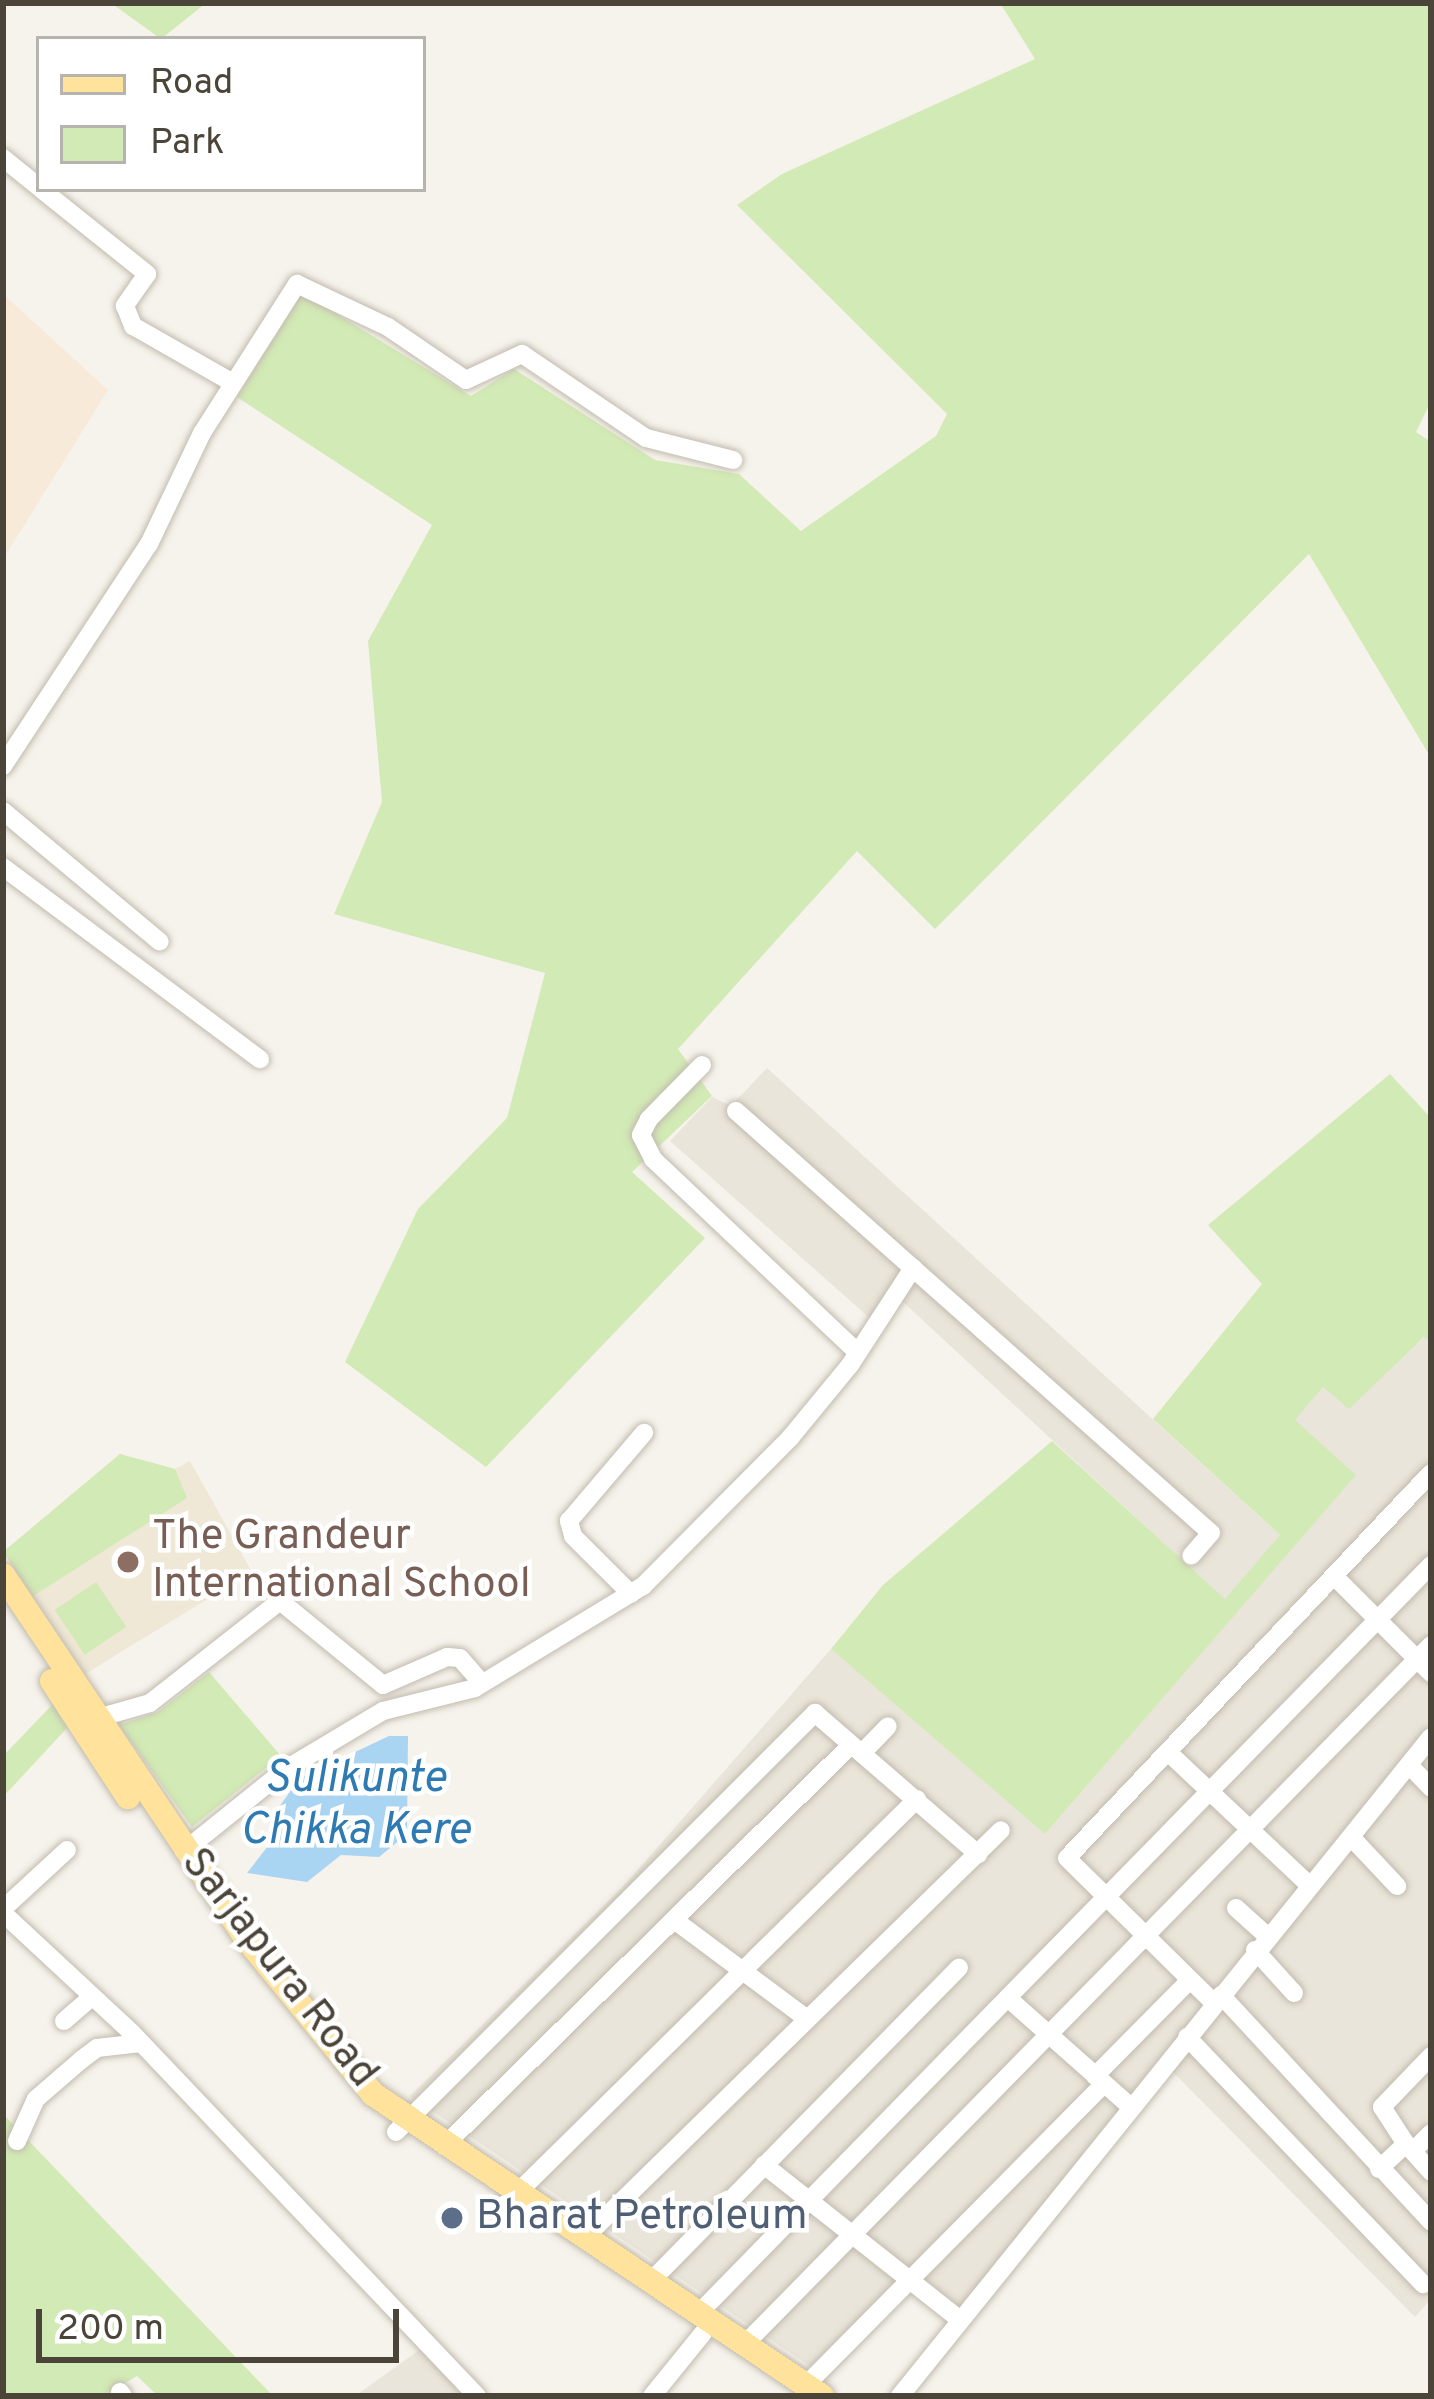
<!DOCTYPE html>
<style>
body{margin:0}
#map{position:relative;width:1434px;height:2399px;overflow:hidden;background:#f6f3ec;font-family:Overpass,sans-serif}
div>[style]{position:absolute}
.residential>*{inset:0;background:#eae5da}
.commercial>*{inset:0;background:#f7ead8}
.education>*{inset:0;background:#efe8d6}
.green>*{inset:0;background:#d2eab5;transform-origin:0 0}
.water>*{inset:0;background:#a9d4f2}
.roads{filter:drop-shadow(0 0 3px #c2bbae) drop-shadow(0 0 3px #c2bbae)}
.minor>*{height:18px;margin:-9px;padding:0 9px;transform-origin:9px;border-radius:9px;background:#fff}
.major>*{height:24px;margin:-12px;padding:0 12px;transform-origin:12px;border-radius:12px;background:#ffe39c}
.dots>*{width:33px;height:33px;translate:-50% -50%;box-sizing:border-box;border:6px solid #fff;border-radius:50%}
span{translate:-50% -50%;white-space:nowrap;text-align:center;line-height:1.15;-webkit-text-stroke:9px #fff;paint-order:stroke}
.education-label{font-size:42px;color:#785e54}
.left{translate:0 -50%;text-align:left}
.street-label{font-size:42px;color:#4b4439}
.service-label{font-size:42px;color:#4e5e75}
.water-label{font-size:45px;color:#2e7ab2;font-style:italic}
.frame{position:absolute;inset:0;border:6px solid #4b4439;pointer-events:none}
.legend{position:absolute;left:36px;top:36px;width:390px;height:156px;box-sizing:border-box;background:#fff;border:3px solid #b7b4b0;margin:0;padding:15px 21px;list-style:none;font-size:36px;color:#4b4439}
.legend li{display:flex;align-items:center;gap:24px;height:60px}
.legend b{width:60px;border:3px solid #b7b4b0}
.scale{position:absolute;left:36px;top:2309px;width:363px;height:54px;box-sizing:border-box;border:6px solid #4b4439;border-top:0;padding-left:15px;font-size:36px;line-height:42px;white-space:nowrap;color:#4b4439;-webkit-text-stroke:9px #fff;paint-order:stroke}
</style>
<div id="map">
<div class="residential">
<i style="clip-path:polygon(767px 1068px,1281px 1536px,1225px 1600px,903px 1302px,882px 1329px,670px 1141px,712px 1097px,731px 1106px)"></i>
<i style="clip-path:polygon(1425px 1337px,1431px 1342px,1431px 2299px,1415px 2317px,1165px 2064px,972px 2317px,922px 2277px,826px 2377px,410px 2096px,622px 1888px,831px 1649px,1046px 1833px,1355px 1475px,1294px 1421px,1323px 1387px,1396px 1362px)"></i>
<i style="clip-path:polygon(422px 2348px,469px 2396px,355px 2396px)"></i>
</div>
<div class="commercial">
<i style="clip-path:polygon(3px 294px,108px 390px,5px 556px,3px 555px)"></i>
</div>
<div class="education">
<i style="clip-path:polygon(120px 1454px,175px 1469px,190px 1461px,252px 1572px,85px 1674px,3px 1552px)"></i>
</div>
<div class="green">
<i style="clip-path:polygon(111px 3px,206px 3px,161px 39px)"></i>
<i style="clip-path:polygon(1000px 3px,1431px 3px,1431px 401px,1416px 432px,1431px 442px,1431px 758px,1309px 554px,935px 929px,857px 851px,678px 1049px,712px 1096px,632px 1172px,705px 1238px,486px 1467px,345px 1362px,418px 1209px,507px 1118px,545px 973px,334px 914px,382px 802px,368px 641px,432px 525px,237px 397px,302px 293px,471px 396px,514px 369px,655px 460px,739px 474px,801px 531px,936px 436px,947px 414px,737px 205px,782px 174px,1035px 59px)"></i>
<i style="clip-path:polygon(1390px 1074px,1431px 1118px,1431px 1342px,1424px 1337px,1349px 1409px,1323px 1387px,1295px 1420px,1356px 1475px,1045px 1834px,831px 1649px,883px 1585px,1052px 1441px,1225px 1599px,1280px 1535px,1153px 1419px,1262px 1284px,1208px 1225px)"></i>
<i style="clip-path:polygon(120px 1454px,175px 1469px,187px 1498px,33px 1596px,3px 1552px)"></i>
<i style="left:96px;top:1582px;width:54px;height:50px;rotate:56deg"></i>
<i style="clip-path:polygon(209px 1672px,281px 1756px,192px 1827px,119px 1725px,158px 1712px)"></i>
<i style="clip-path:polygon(53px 1704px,67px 1728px,3px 1797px,3px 1756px)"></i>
<i style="clip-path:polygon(6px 2117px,273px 2396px,158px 2396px,137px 2376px,103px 2396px,3px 2396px)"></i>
</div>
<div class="water">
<i style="clip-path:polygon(389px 1736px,408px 1736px,407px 1834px,379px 1857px,341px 1855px,307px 1882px,247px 1873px,271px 1842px,271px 1818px,300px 1778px)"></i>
</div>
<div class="roads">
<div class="minor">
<i style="left:3px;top:158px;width:46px;rotate:38.9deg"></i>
<i style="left:41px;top:189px;width:136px;rotate:38.7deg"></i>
<i style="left:147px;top:274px;width:39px;rotate:125deg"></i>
<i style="left:125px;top:306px;width:22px;rotate:68deg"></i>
<i style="left:133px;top:326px;width:115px;rotate:29.7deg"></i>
<i style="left:3px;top:766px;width:266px;rotate:-56.7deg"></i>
<i style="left:149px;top:544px;width:123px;rotate:-64.5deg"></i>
<i style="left:202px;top:433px;width:177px;rotate:-57.5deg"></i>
<i style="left:297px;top:284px;width:101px;rotate:25.3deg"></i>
<i style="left:388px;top:327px;width:94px;rotate:34.2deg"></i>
<i style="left:466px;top:380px;width:62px;rotate:-24.9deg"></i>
<i style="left:522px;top:354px;width:150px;rotate:34.1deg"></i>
<i style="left:646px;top:438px;width:90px;rotate:14.2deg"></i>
<i style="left:3px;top:811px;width:204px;rotate:39.8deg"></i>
<i style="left:3px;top:867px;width:321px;rotate:36.8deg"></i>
<i style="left:702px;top:1065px;width:76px;rotate:134.5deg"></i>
<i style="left:649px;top:1119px;width:18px;rotate:117deg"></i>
<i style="left:641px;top:1135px;width:27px;rotate:63deg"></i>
<i style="left:653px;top:1159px;width:279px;rotate:43.4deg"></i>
<i style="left:736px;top:1111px;width:635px;rotate:41.62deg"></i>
<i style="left:1211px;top:1533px;width:30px;rotate:131deg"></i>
<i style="left:1335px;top:1577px;width:136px;rotate:45deg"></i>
<i style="left:631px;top:1594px;width:82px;rotate:-135deg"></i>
<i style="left:573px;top:1536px;width:16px;rotate:-105deg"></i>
<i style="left:569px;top:1521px;width:116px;rotate:-49.6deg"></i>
<i style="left:91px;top:1720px;width:61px;rotate:-16.1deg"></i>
<i style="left:150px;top:1703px;width:165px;rotate:-38.1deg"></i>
<i style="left:280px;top:1601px;width:133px;rotate:39.2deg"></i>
<i style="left:383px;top:1685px;width:70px;rotate:-23.6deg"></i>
<i style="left:447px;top:1657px;width:13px;rotate:4deg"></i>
<i style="left:460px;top:1658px;width:33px;rotate:49deg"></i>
<i style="left:862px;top:1753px;width:37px;rotate:-46deg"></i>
<i style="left:1169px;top:1753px;width:194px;rotate:43.3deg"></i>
<i style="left:1409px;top:1765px;width:32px;rotate:46deg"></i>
<i style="left:1352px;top:1838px;width:66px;rotate:46.8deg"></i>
<i style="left:184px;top:1851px;width:131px;rotate:-38.8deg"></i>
<i style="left:286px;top:1769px;width:113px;rotate:-30.9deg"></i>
<i style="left:383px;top:1711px;width:95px;rotate:-14deg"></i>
<i style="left:475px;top:1688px;width:197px;rotate:-31.3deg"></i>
<i style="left:643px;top:1586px;width:209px;rotate:-45.2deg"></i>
<i style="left:790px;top:1438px;width:94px;rotate:-50.6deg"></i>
<i style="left:850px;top:1365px;width:116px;rotate:-57deg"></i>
<i style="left:1236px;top:1908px;width:40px;rotate:42deg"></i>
<i style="left:3px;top:1909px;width:87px;rotate:-42.7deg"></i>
<i style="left:3px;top:1913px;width:176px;rotate:42.9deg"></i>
<i style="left:132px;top:2033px;width:501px;rotate:46.46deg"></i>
<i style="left:677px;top:1922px;width:162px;rotate:36.7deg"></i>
<i style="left:1255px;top:1950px;width:58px;rotate:47.8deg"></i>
<i style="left:1221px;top:1995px;width:309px;rotate:47.2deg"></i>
<i style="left:1010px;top:2000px;width:160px;rotate:41.5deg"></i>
<i style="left:1214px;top:2003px;width:206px;rotate:-135.4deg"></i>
<i style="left:1067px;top:1858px;width:530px;rotate:-46.61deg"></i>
<i style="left:64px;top:2021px;width:37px;rotate:-41deg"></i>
<i style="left:1187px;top:2037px;width:342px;rotate:46.3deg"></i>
<i style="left:1095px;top:2076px;width:135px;rotate:-45.3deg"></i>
<i style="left:396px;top:2132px;width:593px;rotate:-45deg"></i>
<i style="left:815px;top:1713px;width:216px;rotate:40.9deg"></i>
<i style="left:17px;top:2141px;width:46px;rotate:-65.7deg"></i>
<i style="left:36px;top:2099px;width:60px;rotate:-40.9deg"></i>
<i style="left:81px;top:2060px;width:20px;rotate:-37deg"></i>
<i style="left:97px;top:2048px;width:44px;rotate:-6.5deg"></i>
<i style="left:1406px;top:2144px;width:38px;rotate:48deg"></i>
<i style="left:444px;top:2146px;width:571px;rotate:-44.57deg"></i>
<i style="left:1413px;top:2151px;width:25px;rotate:-45deg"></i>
<i style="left:764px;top:2165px;width:250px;rotate:38.3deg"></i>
<i style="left:1379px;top:2169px;width:37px;rotate:-43deg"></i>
<i style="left:1406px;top:2144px;width:44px;rotate:-123deg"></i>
<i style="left:1382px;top:2107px;width:71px;rotate:-46.1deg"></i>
<i style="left:506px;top:2204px;width:577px;rotate:-44.58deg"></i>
<i style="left:584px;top:2238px;width:583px;rotate:-44.37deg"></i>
<i style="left:652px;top:2280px;width:438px;rotate:-45.5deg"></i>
<i style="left:699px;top:2313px;width:1047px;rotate:-45.62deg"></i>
<i style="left:745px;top:2344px;width:979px;rotate:-45.54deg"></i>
<i style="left:806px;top:2385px;width:422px;rotate:-45.3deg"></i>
<i style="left:120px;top:2392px;width:5px;rotate:53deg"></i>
<i style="left:652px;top:2396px;width:81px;rotate:-51deg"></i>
<i style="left:900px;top:2396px;width:846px;rotate:-51.14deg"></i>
</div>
<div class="major">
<i style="left:3px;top:1575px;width:435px;rotate:56.2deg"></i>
<i style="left:245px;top:1937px;width:203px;rotate:50.8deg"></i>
<i style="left:373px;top:2094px;width:541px;rotate:33.93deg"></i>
<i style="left:52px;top:1681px;width:139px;rotate:56.8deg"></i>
</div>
</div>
<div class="dots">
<i style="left:128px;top:1562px;background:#8d6e63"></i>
<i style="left:452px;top:2218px;background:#5c6f8a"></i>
</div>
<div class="education-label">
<span class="left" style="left:152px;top:1562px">The Grandeur<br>International School</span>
</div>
<div class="street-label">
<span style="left:278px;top:1969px;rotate:52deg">Sarjapura Road</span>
</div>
<div class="service-label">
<span class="left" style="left:476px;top:2218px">Bharat Petroleum</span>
</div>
<div class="water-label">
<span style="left:355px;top:1806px">Sulikunte<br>Chikka Kere</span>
</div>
<div class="frame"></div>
<ul class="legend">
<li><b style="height:15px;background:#ffe39c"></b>Road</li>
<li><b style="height:33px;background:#d2eab5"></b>Park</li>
</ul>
<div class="scale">200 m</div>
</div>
